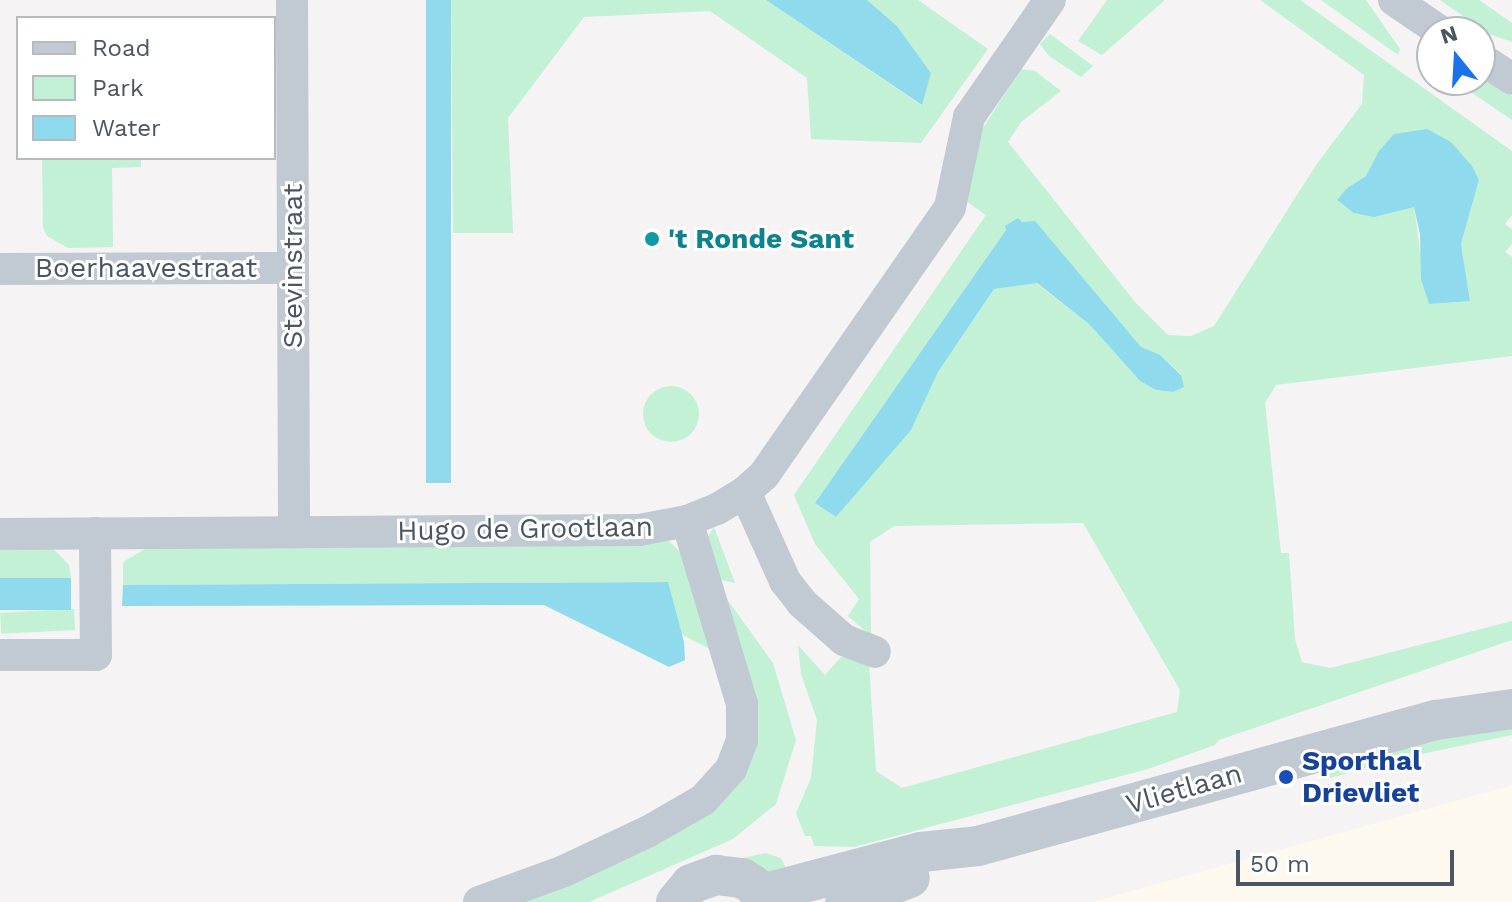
<!DOCTYPE html>
<style>
body{margin:0}
#map{position:relative;width:1512px;height:902px;overflow:hidden;background:#f5f3f3;font-family:"Work Sans",sans-serif}
div>[style]{position:absolute}
.commercial>*{inset:0;background:#fdf9ef}
.green>*{inset:0;background:#c3f1d5;transform-origin:0 0}
.round{border-radius:50%}
.water>*{inset:0;background:#90daee;transform-origin:0 0}
.minor>*{height:32px;margin:-16px;padding:0 16px;transform-origin:16px;border-radius:16px;background:#c1cad2}
.tertiary>*{height:40px;margin:-20px;padding:0 20px;transform-origin:20px;border-radius:20px;background:#c1cad2}
.dots>*{width:22px;height:22px;translate:-50% -50%;box-sizing:border-box;border:4px solid #fff;border-radius:50%}
span{translate:-50% -50%;white-space:nowrap;text-align:center;line-height:1.15;-webkit-text-stroke:6px #fff;paint-order:stroke}
.culture-label{font-size:28px;color:#0d838f;font-weight:700}
.left{translate:0 -50%;text-align:left}
.street-label{font-size:28px;color:#4a5661}
.transit-label{font-size:28px;color:#164399;font-weight:700}
.legend{position:absolute;left:16px;top:16px;width:260px;height:144px;box-sizing:border-box;background:#fff;border:2px solid #b7bbc0;margin:0;padding:10px 14px;list-style:none;font-size:24px;color:#4a5661}
.legend li{display:flex;align-items:center;gap:16px;height:40px}
.legend b{width:40px;border:2px solid #b7bbc0}
.north{position:absolute;left:1416px;top:16px;width:80px;height:80px;box-sizing:border-box;background:#fff;border:2px solid #b7bbc0;border-radius:50%;rotate:342deg;font-size:22px;font-weight:700;line-height:32px;text-align:center;color:#4a5661}
.north::after{content:'';display:block;margin:auto;width:28px;height:36px;background:#1a73e8;clip-path:polygon(50% 0,100% 100%,50% 72%,0 100%)}
.scale{position:absolute;left:1236px;top:850px;width:218px;height:36px;box-sizing:border-box;border:4px solid #4a5661;border-top:0;padding-left:10px;font-size:24px;line-height:28px;white-space:nowrap;color:#4a5661;-webkit-text-stroke:6px #fff;paint-order:stroke}
</style>
<div id="map">
<div class="commercial">
<i style="clip-path:polygon(1512px 785px,1512px 902px,1092px 902px)"></i>
</div>
<div class="green">
<i style="clip-path:polygon(451px 0,766px 0,921px 105px,931px 73px,897px 26px,867px 0,918px 0,988px 49px,921px 143px,811px 139px,807px 78px,710px 11px,584px 17px,508px 118px,513px 233px,453px 233px)"></i>
<i style="clip-path:polygon(1107px 0,1165px 0,1102px 55px,1078px 41px)"></i>
<i style="clip-path:polygon(evenodd,1260px 0,1300px 0,1512px 151px,1512px 215px,1505px 224px,1512px 229px,1512px 244px,1505px 252px,1512px 257px,1512px 356px,1276px 385px,1265px 403px,1281px 553px,1289px 553px,1295px 639px,1302px 662px,1330px 668px,1512px 621px,1512px 640px,1219px 740px,1215px 745px,1148px 769px,854px 847px,814px 846px,811px 836px,805px 836px,796px 813px,811px 778px,817px 720px,801px 674px,798px 645px,825px 675px,842px 656px,869px 664px,876px 771px,902px 788px,1177px 712px,1180px 690px,1083px 523px,894px 526px,870px 542px,871px 636px,848px 616px,859px 599px,815px 544px,794px 495px,986px 215px,967px 202px,981px 131px,1021px 69px,1035px 71px,1061px 91px,1021px 122px,1008px 142px,1135px 302px,1168px 335px,1191px 336px,1214px 326px,1316px 165px,1362px 104px,1364px 75px,1260px 0,1366px 176px,1479px 180px,1461px 244px,1470px 301px,1420px 252px,1414px 206px,1396px 210px,1337px 201px,1347px 188px,1366px 176px,1260px 0,1006px 230px,1088px 288px,1141px 348px,1160px 355px,1181px 374px,1173px 392px,1156px 390px,1140px 381px,1089px 324px,1036px 283px,994px 289px,938px 372px,910px 430px,836px 517px,816px 502px,1006px 230px)"></i>
<i style="clip-path:polygon(1321px 0,1366px 0,1400px 49px,1398px 55px)"></i>
<i style="clip-path:polygon(1440px 0,1479px 0,1512px 23px,1512px 42px,1489px 34px)"></i>
<i style="clip-path:polygon(1050px 34px,1093px 66px,1081px 77px,1049px 56px,1040px 44px)"></i>
<i style="clip-path:polygon(1480px 74px,1512px 96px,1512px 120px,1453px 80px,1480px 80px)"></i>
<i style="clip-path:polygon(42px 158px,141px 158px,141px 167px,112px 168px,113px 247px,68px 248px,47px 236px,43px 228px)"></i>
<i class="round" style="left:643px;top:386px;width:56px;height:56px"></i>
<i style="clip-path:polygon(714px 527px,735px 583px,721px 580px,703px 544px)"></i>
<i style="clip-path:polygon(669px 541px,684px 556px,710px 649px,681px 634px,667px 582px,123px 585px,123px 562px,145px 549px)"></i>
<i style="clip-path:polygon(52px 547px,69px 565px,71px 578px,0 578px,0 548px)"></i>
<i style="clip-path:polygon(727px 599px,773px 663px,796px 740px,776px 804px,733px 839px,589px 902px,511px 902px,735px 779px)"></i>
<i style="left:74px;top:609px;width:21px;height:74px;rotate:87deg"></i>
<i style="clip-path:polygon(1512px 717px,1512px 735px,1398px 759px,1323px 780px,1320px 767px)"></i>
<i style="clip-path:polygon(765px 853px,781px 858px,791px 878px,775px 883px,734px 860px)"></i>
</div>
<div class="water">
<i style="left:426px;top:0;width:25px;height:483px"></i>
<i style="clip-path:polygon(766px 0,867px 0,897px 26px,931px 73px,922px 105px)"></i>
<i style="clip-path:polygon(1427px 129px,1451px 142px,1472px 166px,1479px 180px,1461px 244px,1470px 301px,1429px 304px,1421px 279px,1420px 234px,1414px 207px,1374px 217px,1354px 213px,1337px 200px,1347px 188px,1366px 176px,1379px 151px,1394px 134px)"></i>
<i style="clip-path:polygon(1018px 218px,1022px 222px,1035px 221px,1141px 347px,1160px 355px,1181px 375px,1184px 387px,1173px 392px,1156px 390px,1140px 381px,1089px 324px,1037px 283px,994px 289px,938px 372px,911px 430px,836px 517px,815px 503px,1006px 230px,1005px 226px)"></i>
<i style="left:0;top:578px;width:71px;height:32px"></i>
<i style="clip-path:polygon(668px 582px,684px 642px,685px 660px,669px 667px,544px 605px,122px 606px,123px 585px)"></i>
</div>
<div class="minor">
<i style="left:292px;top:0;width:532px;rotate:89.78deg"></i>
<i style="left:1394px;top:0;width:57px;rotate:34.2deg"></i>
<i style="left:1480px;top:58px;width:38px;rotate:33deg"></i>
<i style="left:0;top:269px;width:293px;rotate:-0.2deg"></i>
<i style="left:745px;top:492px;width:98px;rotate:65.8deg"></i>
<i style="left:785px;top:581px;width:28px;rotate:52deg"></i>
<i style="left:802px;top:603px;width:56px;rotate:41.4deg"></i>
<i style="left:844px;top:640px;width:33px;rotate:21deg"></i>
<i style="left:0;top:534px;width:639px;rotate:-0.36deg"></i>
<i style="left:639px;top:530px;width:49px;rotate:-10.6deg"></i>
<i style="left:687px;top:521px;width:32px;rotate:-22deg"></i>
<i style="left:717px;top:509px;width:33px;rotate:-31deg"></i>
<i style="left:745px;top:492px;width:25px;rotate:-42deg"></i>
<i style="left:764px;top:475px;width:326px;rotate:-55.2deg"></i>
<i style="left:950px;top:207px;width:92px;rotate:-78.1deg"></i>
<i style="left:969px;top:117px;width:142px;rotate:-55.3deg"></i>
<i style="left:0;top:655px;width:96px"></i>
<i style="left:96px;top:655px;width:122px;rotate:-90.5deg"></i>
<i style="left:479px;top:902px;width:90px;rotate:-20deg"></i>
<i style="left:564px;top:871px;width:94px;rotate:-25.2deg"></i>
<i style="left:649px;top:831px;width:62px;rotate:-29.9deg"></i>
<i style="left:703px;top:800px;width:42px;rotate:-47.9deg"></i>
<i style="left:731px;top:769px;width:31px;rotate:-69deg"></i>
<i style="left:742px;top:740px;width:36px;rotate:-90deg"></i>
<i style="left:742px;top:704px;width:191px;rotate:-106.7deg"></i>
</div>
<div class="tertiary">
<i style="left:762px;top:894px;width:164px;rotate:-14.8deg"></i>
<i style="left:921px;top:852px;width:57px;rotate:-6deg"></i>
<i style="left:978px;top:846px;width:475px;rotate:-15.4deg"></i>
<i style="left:1436px;top:720px;width:77px;rotate:-8.2deg"></i>
<i style="left:676px;top:902px;width:23px;rotate:-50deg"></i>
<i style="left:691px;top:884px;width:27px;rotate:-20deg"></i>
<i style="left:716px;top:875px;width:26px;rotate:7deg"></i>
<i style="left:742px;top:878px;width:13px;rotate:32deg"></i>
<i style="left:753px;top:885px;width:22px;rotate:51deg"></i>
<i style="left:845px;top:902px;width:69px;rotate:-20.3deg"></i>
</div>
<div class="dots">
<i style="left:652px;top:239px;background:#0f9aa8"></i>
<i style="left:1286px;top:777px;background:#1a4fb4"></i>
</div>
<div class="culture-label">
<span class="left" style="left:668px;top:239px">'t Ronde Sant</span>
</div>
<div class="street-label">
<span style="left:293px;top:266px;rotate:-90deg">Stevinstraat</span>
<span style="left:146px;top:268px">Boerhaavestraat</span>
<span style="left:525px;top:529px;rotate:-1deg">Hugo de Grootlaan</span>
<span style="left:1184px;top:789px;rotate:-16deg">Vlietlaan</span>
</div>
<div class="transit-label">
<span class="left" style="left:1302px;top:777px">Sporthal<br>Drievliet</span>
</div>
<ul class="legend">
<li><b style="height:10px;background:#c1cad2"></b>Road</li>
<li><b style="height:22px;background:#c3f1d5"></b>Park</li>
<li><b style="height:22px;background:#90daee"></b>Water</li>
</ul>
<div class="north">N</div>
<div class="scale">50 m</div>
</div>
